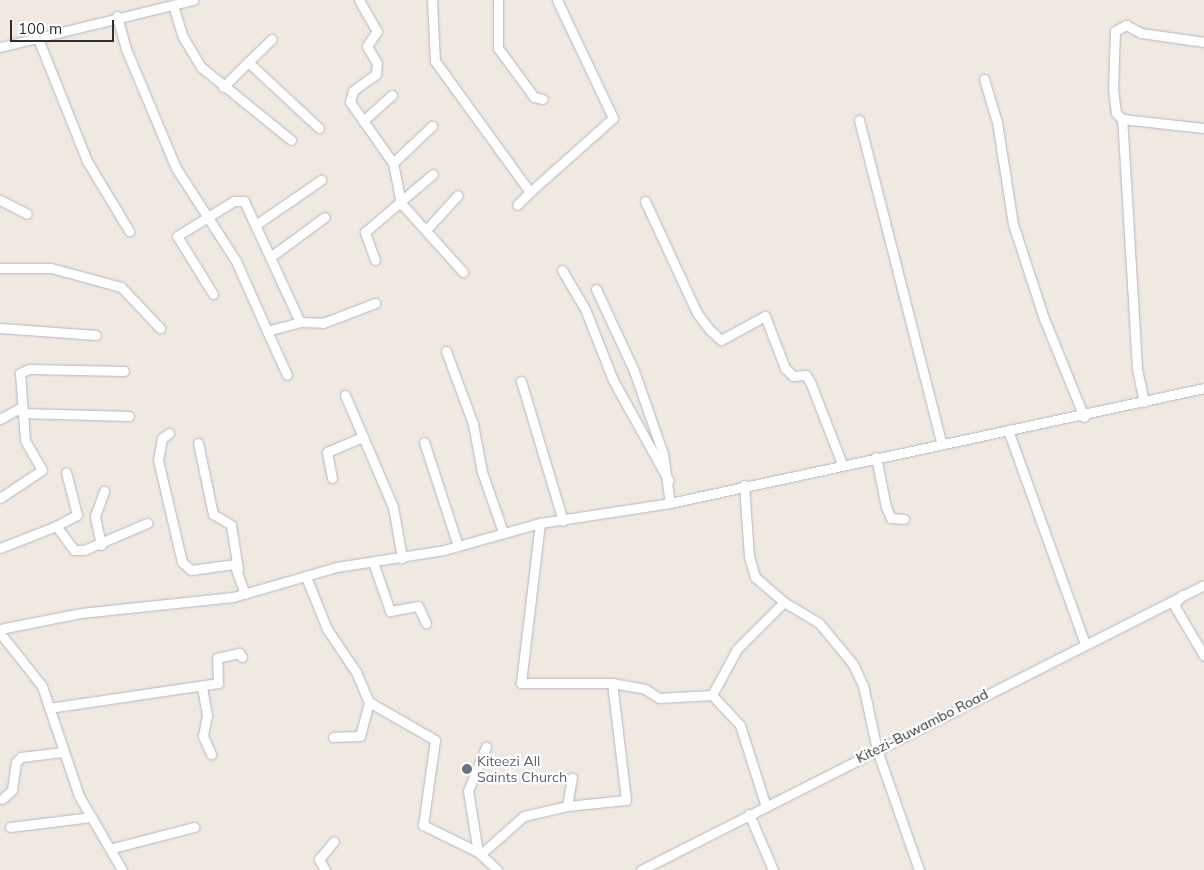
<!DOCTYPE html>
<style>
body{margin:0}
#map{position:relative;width:1204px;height:870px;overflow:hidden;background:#efe9e1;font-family:Mulish,sans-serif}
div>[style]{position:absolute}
.roads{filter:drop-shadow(0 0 1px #b4b7c1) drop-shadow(0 0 1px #b4b7c1)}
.minor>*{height:9px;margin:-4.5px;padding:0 4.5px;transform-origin:4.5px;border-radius:4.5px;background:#fff}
.dots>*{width:14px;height:14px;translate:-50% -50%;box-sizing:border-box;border:2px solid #fff;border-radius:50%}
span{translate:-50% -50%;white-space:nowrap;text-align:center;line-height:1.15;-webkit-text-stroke:4.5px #fff;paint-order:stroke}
.street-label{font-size:14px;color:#2e2e2e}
.worship-label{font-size:14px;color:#5b616d}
.left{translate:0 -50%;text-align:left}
.scale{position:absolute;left:10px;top:20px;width:104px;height:22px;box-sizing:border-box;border:2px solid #2e2e2e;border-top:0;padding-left:6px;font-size:15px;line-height:18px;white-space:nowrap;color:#2e2e2e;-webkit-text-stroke:4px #fff;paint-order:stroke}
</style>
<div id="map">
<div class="roads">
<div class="minor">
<i style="left:359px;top:0;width:36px;rotate:60deg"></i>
<i style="left:377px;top:31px;width:18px;rotate:124deg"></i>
<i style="left:367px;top:46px;width:20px;rotate:60deg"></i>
<i style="left:377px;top:63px;width:11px;rotate:95deg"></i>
<i style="left:376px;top:74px;width:29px;rotate:144deg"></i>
<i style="left:353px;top:91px;width:11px;rotate:105deg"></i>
<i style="left:350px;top:102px;width:75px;rotate:54.8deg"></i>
<i style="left:393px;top:163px;width:41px;rotate:78.7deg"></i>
<i style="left:401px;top:203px;width:93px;rotate:48.1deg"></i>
<i style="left:432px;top:0;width:61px;rotate:87.2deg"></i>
<i style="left:435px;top:61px;width:162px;rotate:54.1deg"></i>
<i style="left:530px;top:192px;width:18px;rotate:135deg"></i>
<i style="left:498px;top:0;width:48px;rotate:90deg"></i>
<i style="left:498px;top:48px;width:61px;rotate:53.7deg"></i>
<i style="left:534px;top:97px;width:9px;rotate:13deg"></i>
<i style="left:173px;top:5px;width:34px;rotate:73deg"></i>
<i style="left:183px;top:37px;width:35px;rotate:59deg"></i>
<i style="left:201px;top:67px;width:116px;rotate:39deg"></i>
<i style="left:117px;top:16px;width:34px;rotate:75deg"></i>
<i style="left:126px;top:49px;width:129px;rotate:67.2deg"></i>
<i style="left:176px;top:168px;width:111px;rotate:57.2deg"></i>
<i style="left:236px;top:261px;width:77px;rotate:66.1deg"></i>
<i style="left:267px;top:331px;width:34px;rotate:-15deg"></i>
<i style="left:300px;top:322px;width:23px;rotate:2deg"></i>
<i style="left:323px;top:323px;width:56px;rotate:-21deg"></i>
<i style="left:37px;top:36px;width:135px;rotate:68.2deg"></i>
<i style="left:87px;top:161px;width:82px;rotate:59deg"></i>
<i style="left:0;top:47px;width:199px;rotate:-13.7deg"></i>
<i style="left:248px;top:62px;width:33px;rotate:-44deg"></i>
<i style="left:984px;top:79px;width:45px;rotate:73.2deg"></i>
<i style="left:997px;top:122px;width:103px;rotate:81.1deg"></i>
<i style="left:1013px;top:224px;width:97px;rotate:71.9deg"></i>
<i style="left:1043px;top:316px;width:109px;rotate:67.9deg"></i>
<i style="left:223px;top:87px;width:35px;rotate:-45deg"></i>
<i style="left:248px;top:62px;width:97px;rotate:42.9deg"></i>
<i style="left:1122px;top:119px;width:8px;rotate:-135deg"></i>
<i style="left:1116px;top:113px;width:24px;rotate:-97deg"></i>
<i style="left:1113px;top:89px;width:58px;rotate:-88deg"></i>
<i style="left:1115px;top:31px;width:13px;rotate:-29deg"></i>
<i style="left:1126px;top:25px;width:17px;rotate:28deg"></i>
<i style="left:1141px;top:33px;width:64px;rotate:8.1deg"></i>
<i style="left:859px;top:120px;width:331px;rotate:75.7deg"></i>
<i style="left:363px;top:121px;width:39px;rotate:-42deg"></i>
<i style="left:393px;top:163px;width:54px;rotate:-43.5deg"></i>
<i style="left:530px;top:192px;width:111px;rotate:-41.7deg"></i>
<i style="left:613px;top:118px;width:131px;rotate:-115.4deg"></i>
<i style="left:0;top:200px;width:30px;rotate:27deg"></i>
<i style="left:645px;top:201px;width:123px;rotate:65.1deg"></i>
<i style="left:697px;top:313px;width:21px;rotate:53deg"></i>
<i style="left:710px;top:330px;width:15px;rotate:42deg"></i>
<i style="left:721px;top:340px;width:50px;rotate:-28.6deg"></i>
<i style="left:765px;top:316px;width:56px;rotate:69deg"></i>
<i style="left:785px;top:368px;width:11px;rotate:45deg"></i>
<i style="left:793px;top:376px;width:13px;rotate:-4deg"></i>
<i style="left:806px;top:375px;width:10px;rotate:61deg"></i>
<i style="left:811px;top:384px;width:86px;rotate:68.8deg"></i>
<i style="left:257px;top:224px;width:78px;rotate:-34.5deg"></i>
<i style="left:426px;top:230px;width:47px;rotate:-47.6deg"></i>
<i style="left:273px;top:255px;width:64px;rotate:-36.2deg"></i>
<i style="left:375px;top:260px;width:30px;rotate:-110deg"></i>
<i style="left:365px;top:232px;width:89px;rotate:-40.5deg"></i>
<i style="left:0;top:268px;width:51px"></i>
<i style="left:51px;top:268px;width:73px;rotate:15.2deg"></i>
<i style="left:121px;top:287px;width:57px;rotate:46.4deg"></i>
<i style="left:562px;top:270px;width:45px;rotate:59.5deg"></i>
<i style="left:585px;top:309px;width:76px;rotate:68.5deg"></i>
<i style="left:613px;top:380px;width:115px;rotate:61deg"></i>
<i style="left:596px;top:289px;width:90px;rotate:65.1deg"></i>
<i style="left:634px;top:371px;width:88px;rotate:70.7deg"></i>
<i style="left:663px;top:454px;width:49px;rotate:81.9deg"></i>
<i style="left:213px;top:294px;width:68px;rotate:-121.8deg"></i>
<i style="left:177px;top:236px;width:67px;rotate:-31.6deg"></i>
<i style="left:234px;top:201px;width:10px"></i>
<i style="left:244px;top:201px;width:133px;rotate:65.2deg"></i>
<i style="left:0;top:328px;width:96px;rotate:4.2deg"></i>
<i style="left:267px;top:331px;width:48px;rotate:65.6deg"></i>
<i style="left:446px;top:351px;width:78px;rotate:69.7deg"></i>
<i style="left:473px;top:424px;width:49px;rotate:79.4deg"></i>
<i style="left:482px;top:472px;width:64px;rotate:70.7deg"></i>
<i style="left:521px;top:381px;width:146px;rotate:73.3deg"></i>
<i style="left:345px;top:395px;width:122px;rotate:66.8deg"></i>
<i style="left:393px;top:507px;width:52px;rotate:80deg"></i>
<i style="left:1144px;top:402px;width:35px;rotate:-102deg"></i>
<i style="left:1137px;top:368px;width:249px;rotate:-93.4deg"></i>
<i style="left:1122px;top:119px;width:82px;rotate:6.3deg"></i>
<i style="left:22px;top:413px;width:107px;rotate:1.6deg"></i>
<i style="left:0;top:419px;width:23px;rotate:-29deg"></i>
<i style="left:1008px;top:430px;width:227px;rotate:70.2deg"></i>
<i style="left:169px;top:433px;width:9px;rotate:144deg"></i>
<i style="left:162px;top:438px;width:22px;rotate:100deg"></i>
<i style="left:158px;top:460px;width:105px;rotate:76.8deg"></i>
<i style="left:182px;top:562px;width:12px;rotate:42deg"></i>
<i style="left:191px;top:570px;width:43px;rotate:-7.9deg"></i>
<i style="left:234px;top:564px;width:32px;rotate:70deg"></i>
<i style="left:424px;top:442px;width:109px;rotate:71.9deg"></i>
<i style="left:198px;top:443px;width:73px;rotate:78.1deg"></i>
<i style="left:213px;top:514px;width:21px;rotate:31deg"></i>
<i style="left:231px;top:525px;width:45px;rotate:81deg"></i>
<i style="left:876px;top:457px;width:51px;rotate:78.7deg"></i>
<i style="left:886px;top:507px;width:12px;rotate:66deg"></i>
<i style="left:891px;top:518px;width:13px;rotate:4deg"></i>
<i style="left:332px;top:478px;width:26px;rotate:-101deg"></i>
<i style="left:327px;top:452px;width:39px;rotate:-23deg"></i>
<i style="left:744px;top:485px;width:71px;rotate:86deg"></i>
<i style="left:749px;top:556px;width:22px;rotate:74deg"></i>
<i style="left:755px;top:577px;width:38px;rotate:41deg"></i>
<i style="left:784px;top:602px;width:41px;rotate:31deg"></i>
<i style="left:819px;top:623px;width:53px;rotate:50.3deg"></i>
<i style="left:853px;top:664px;width:23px;rotate:65deg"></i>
<i style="left:863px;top:685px;width:66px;rotate:77.8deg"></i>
<i style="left:877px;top:750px;width:127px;rotate:70.7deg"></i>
<i style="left:0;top:498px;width:50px;rotate:-33.7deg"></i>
<i style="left:42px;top:470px;width:34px;rotate:-120deg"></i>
<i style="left:25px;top:440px;width:67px;rotate:-94.3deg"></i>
<i style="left:20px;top:373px;width:10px;rotate:-24deg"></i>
<i style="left:29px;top:369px;width:95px;rotate:1.2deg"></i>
<i style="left:540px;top:523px;width:161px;rotate:96.8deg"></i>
<i style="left:521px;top:683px;width:91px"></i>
<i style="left:612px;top:683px;width:34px;rotate:10deg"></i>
<i style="left:645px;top:689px;width:17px;rotate:33deg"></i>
<i style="left:659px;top:698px;width:53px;rotate:-3.2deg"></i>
<i style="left:712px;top:695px;width:52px;rotate:-61.5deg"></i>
<i style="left:737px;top:649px;width:66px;rotate:-45deg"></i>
<i style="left:56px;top:526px;width:24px;rotate:-28deg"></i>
<i style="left:77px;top:515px;width:44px;rotate:-104.3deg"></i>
<i style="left:101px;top:545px;width:30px;rotate:-102deg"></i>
<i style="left:95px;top:516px;width:27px;rotate:-70deg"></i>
<i style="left:0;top:548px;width:60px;rotate:-21.4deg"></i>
<i style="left:56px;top:526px;width:30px;rotate:53deg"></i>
<i style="left:74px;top:550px;width:10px"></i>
<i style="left:84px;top:550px;width:69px;rotate:-23.2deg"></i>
<i style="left:373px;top:562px;width:52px;rotate:70.9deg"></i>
<i style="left:390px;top:611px;width:28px;rotate:-10deg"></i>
<i style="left:418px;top:606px;width:19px;rotate:65deg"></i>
<i style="left:306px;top:577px;width:56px;rotate:68deg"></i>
<i style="left:327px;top:629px;width:52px;rotate:56deg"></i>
<i style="left:356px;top:672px;width:33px;rotate:67deg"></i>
<i style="left:369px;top:702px;width:76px;rotate:29.9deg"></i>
<i style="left:435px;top:740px;width:86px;rotate:98deg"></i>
<i style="left:423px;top:825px;width:61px;rotate:26.1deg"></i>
<i style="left:478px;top:852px;width:26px;rotate:43deg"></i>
<i style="left:1182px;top:595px;width:13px;rotate:129deg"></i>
<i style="left:1174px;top:605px;width:59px;rotate:59.5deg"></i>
<i style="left:0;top:629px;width:83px;rotate:-11.2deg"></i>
<i style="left:81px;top:613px;width:153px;rotate:-6deg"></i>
<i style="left:233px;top:597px;width:108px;rotate:-16.1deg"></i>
<i style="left:337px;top:567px;width:108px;rotate:-9deg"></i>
<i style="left:444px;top:550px;width:100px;rotate:-15.7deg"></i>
<i style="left:540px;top:523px;width:132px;rotate:-8.7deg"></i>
<i style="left:670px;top:503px;width:546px;rotate:-12.15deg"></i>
<i style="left:0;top:633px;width:68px;rotate:51.6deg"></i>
<i style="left:42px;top:686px;width:116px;rotate:71.4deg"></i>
<i style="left:79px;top:796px;width:86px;rotate:59.8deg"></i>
<i style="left:202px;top:687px;width:28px;rotate:80deg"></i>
<i style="left:207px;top:715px;width:21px;rotate:101deg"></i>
<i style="left:203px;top:736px;width:20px;rotate:66deg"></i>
<i style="left:712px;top:695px;width:41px;rotate:47deg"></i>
<i style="left:740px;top:725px;width:86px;rotate:72.4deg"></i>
<i style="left:49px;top:708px;width:171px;rotate:-8.4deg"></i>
<i style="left:218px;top:683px;width:25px;rotate:-92deg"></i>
<i style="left:217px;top:658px;width:23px;rotate:-13deg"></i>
<i style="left:239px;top:653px;width:5px;rotate:53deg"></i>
<i style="left:333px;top:737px;width:27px;rotate:-2deg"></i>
<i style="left:360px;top:736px;width:35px;rotate:-75deg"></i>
<i style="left:2px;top:799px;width:13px;rotate:-42deg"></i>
<i style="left:12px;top:790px;width:28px;rotate:-82deg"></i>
<i style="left:16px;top:762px;width:7px;rotate:-45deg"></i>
<i style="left:21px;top:757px;width:42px;rotate:-6.8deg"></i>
<i style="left:567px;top:806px;width:59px;rotate:-5.8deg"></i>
<i style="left:626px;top:800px;width:118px;rotate:-96.8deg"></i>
<i style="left:749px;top:814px;width:61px;rotate:66.8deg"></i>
<i style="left:10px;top:827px;width:82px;rotate:-7deg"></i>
<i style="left:113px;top:848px;width:84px;rotate:-14.5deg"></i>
<i style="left:478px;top:852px;width:62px;rotate:-99.3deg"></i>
<i style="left:468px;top:791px;width:48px;rotate:-67.8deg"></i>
<i style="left:481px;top:854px;width:57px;rotate:-41.5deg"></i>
<i style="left:524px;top:816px;width:44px;rotate:-13.1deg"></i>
<i style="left:567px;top:806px;width:29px;rotate:-80deg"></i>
<i style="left:325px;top:870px;width:13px;rotate:-119deg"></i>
<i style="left:319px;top:859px;width:23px;rotate:-50deg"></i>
<i style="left:641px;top:870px;width:631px;rotate:-26.85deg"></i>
</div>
</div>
<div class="dots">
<i style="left:467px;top:769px;background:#6b7280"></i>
</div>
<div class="street-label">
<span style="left:922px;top:726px;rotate:-27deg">Kitezi-Buwambo Road</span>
</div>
<div class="worship-label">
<span class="left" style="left:477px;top:769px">Kiteezi All<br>Saints Church</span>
</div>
<div class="scale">100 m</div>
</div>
